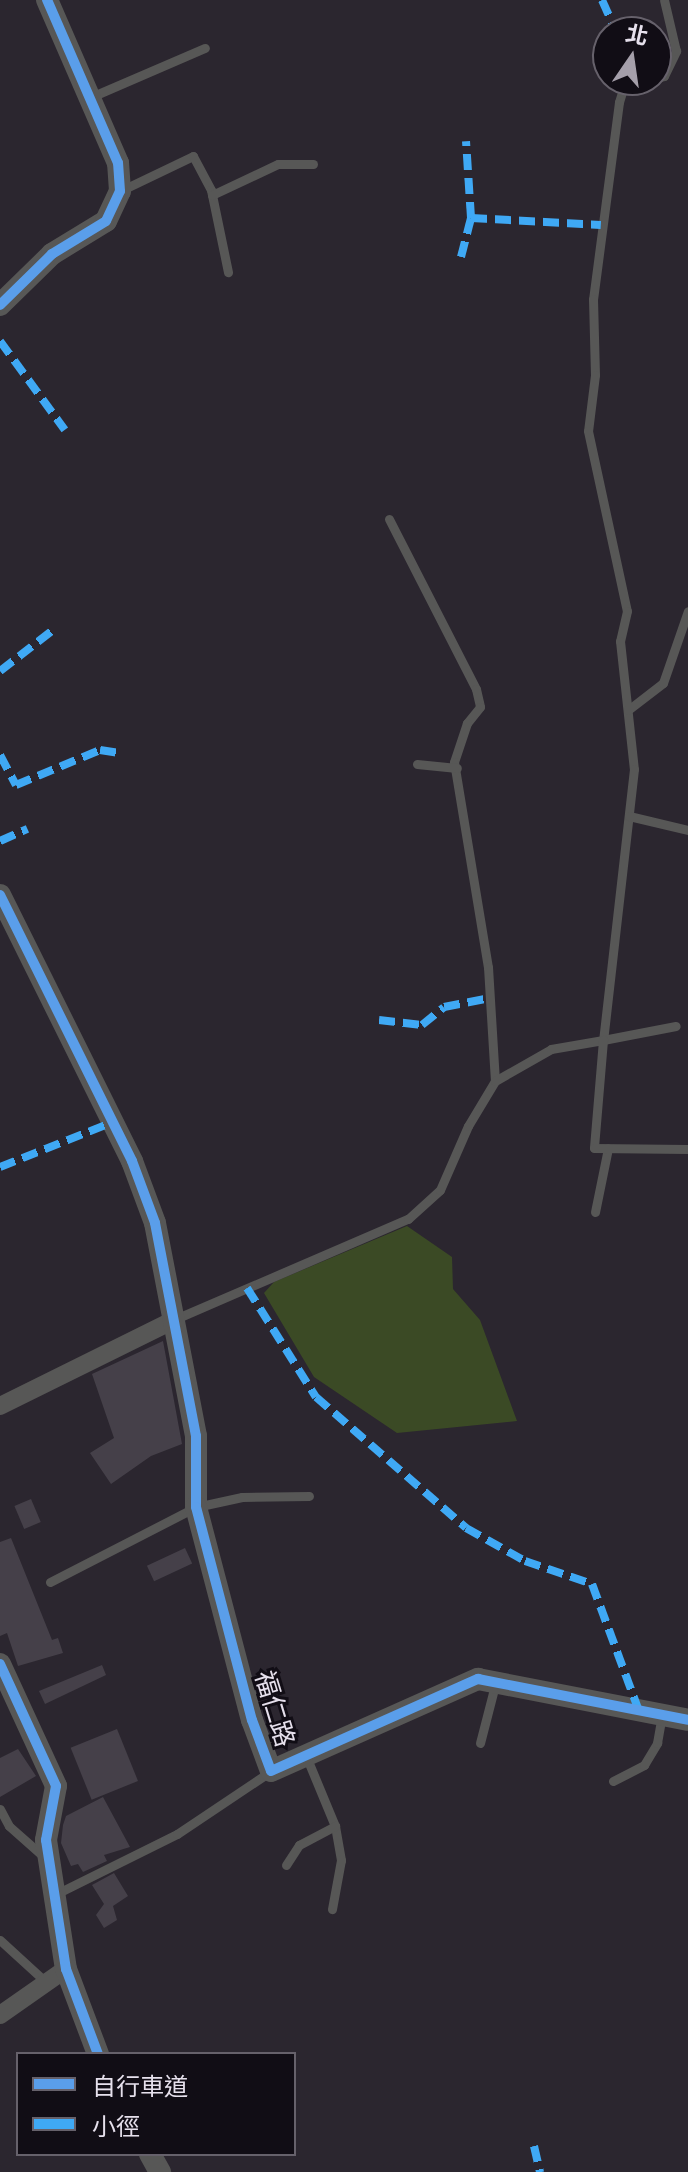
<!DOCTYPE html>
<meta charset="utf-8">
<style>
body{margin:0}
#map{position:relative;width:688px;height:2172px;overflow:hidden;background:#2b262f;font-family:Raleway,"Noto Sans TC",sans-serif}
div>[style]{position:absolute}
.green>*{inset:0;background:#3b4a25}
.building>*{inset:0;background:#454049;transform-origin:0 0}
.service>*{height:9px;margin:-4.5px;padding:0 4.5px;transform-origin:4.5px;border-radius:4.5px;background:#575756}
.minor>*{height:18px;margin:-9px;padding:0 9px;transform-origin:9px;border-radius:9px;background:#575756}
.tertiary>*{height:22px;margin:-11px;padding:0 11px;transform-origin:11px;border-radius:11px;background:#575756}
.quiet>*{height:8px;margin-top:-4px;transform-origin:0;background:repeating-linear-gradient(90deg,#3fa9f5 0 16px,transparent 0 24px)}
.cycleway>*{height:10px;margin:-5px;padding:0 5px;transform-origin:5px;border-radius:5px;background:#5a9eea}
span{translate:-50% -50%;white-space:nowrap;text-align:center;line-height:1.15;-webkit-text-stroke:6px #110d15;paint-order:stroke}
.street-label{font-size:26px;color:#e6e0ec}
.legend{position:absolute;left:16px;top:2052px;width:280px;height:104px;box-sizing:border-box;background:#110d15;border:2px solid #66616b;margin:0;padding:10px 14px;list-style:none;font-size:24px;color:#e6e0ec}
.legend li{display:flex;align-items:center;gap:16px;height:40px}
.legend b{width:40px;border:2px solid #66616b}
.north{position:absolute;left:592px;top:16px;width:80px;height:80px;box-sizing:border-box;background:#110d15;border:2px solid #66616b;border-radius:50%;rotate:13deg;font-size:22px;font-weight:700;line-height:32px;text-align:center;color:#e6e0ec}
.north::after{content:'';display:block;margin:auto;width:28px;height:36px;background:#a59faa;clip-path:polygon(50% 0,100% 100%,50% 72%,0 100%)}
</style>
<div id="map">
<div class="green">
<i style="clip-path:polygon(407px 1226px,452px 1257px,453px 1289px,480px 1320px,517px 1421px,397px 1433px,314px 1377px,264px 1293px,274px 1282px)"></i>
</div>
<div class="building">
<i style="clip-path:polygon(163px 1341px,182px 1444px,151px 1456px,111px 1484px,90px 1453px,114px 1438px,92px 1374px)"></i>
<i style="left:31px;top:1499px;width:25px;height:18px;rotate:67deg"></i>
<i style="clip-path:polygon(11px 1538px,52px 1640px,58px 1638px,63px 1653px,18px 1666px,7px 1633px,0 1636px,0 1542px)"></i>
<i style="left:185px;top:1548px;width:17px;height:42px;rotate:65deg"></i>
<i style="clip-path:polygon(102px 1665px,106px 1675px,45px 1704px,39px 1691px)"></i>
<i style="left:117px;top:1729px;width:56px;height:50px;rotate:68deg"></i>
<i style="clip-path:polygon(18px 1749px,36px 1776px,0 1797px,0 1758px)"></i>
<i style="clip-path:polygon(103px 1797px,130px 1847px,104px 1855px,107px 1861px,83px 1872px,78px 1864px,71px 1866px,61px 1843px,63px 1825px,66px 1816px)"></i>
<i style="clip-path:polygon(114px 1873px,128px 1896px,113px 1906px,117px 1920px,104px 1928px,96px 1915px,104px 1904px,92px 1885px)"></i>
</div>
<div class="service">
<i style="left:656px;top:78px;width:8px;rotate:-14deg"></i>
<i style="left:664px;top:76px;width:28px;rotate:-64deg"></i>
<i style="left:676px;top:51px;width:52px;rotate:-103.2deg"></i>
<i style="left:651px;top:80px;width:29px;rotate:162deg"></i>
<i style="left:623px;top:89px;width:14px;rotate:107deg"></i>
<i style="left:619px;top:102px;width:199px;rotate:97.5deg"></i>
<i style="left:593px;top:299px;width:76px;rotate:88.5deg"></i>
<i style="left:595px;top:375px;width:56px;rotate:97.1deg"></i>
<i style="left:588px;top:431px;width:184px;rotate:77.8deg"></i>
<i style="left:627px;top:611px;width:31px;rotate:103deg"></i>
<i style="left:620px;top:641px;width:129px;rotate:83.8deg"></i>
<i style="left:634px;top:769px;width:273px;rotate:96.5deg"></i>
<i style="left:603px;top:1040px;width:74px;rotate:-10.9deg"></i>
<i style="left:91px;top:97px;width:124px;rotate:-23.3deg"></i>
<i style="left:120px;top:191px;width:81px;rotate:-25.6deg"></i>
<i style="left:193px;top:156px;width:38px;rotate:62deg"></i>
<i style="left:211px;top:190px;width:84px;rotate:78.3deg"></i>
<i style="left:212px;top:195px;width:73px;rotate:-25.2deg"></i>
<i style="left:278px;top:164px;width:35px"></i>
<i style="left:389px;top:519px;width:191px;rotate:62.9deg"></i>
<i style="left:476px;top:689px;width:18px;rotate:77deg"></i>
<i style="left:480px;top:707px;width:21px;rotate:129deg"></i>
<i style="left:467px;top:723px;width:41px;rotate:108.4deg"></i>
<i style="left:454px;top:762px;width:208px;rotate:80.6deg"></i>
<i style="left:488px;top:967px;width:114px;rotate:86.5deg"></i>
<i style="left:628px;top:710px;width:44px;rotate:-37.6deg"></i>
<i style="left:663px;top:683px;width:76px;rotate:-70.9deg"></i>
<i style="left:417px;top:764px;width:40px;rotate:5.7deg"></i>
<i style="left:629px;top:816px;width:61px;rotate:13.3deg"></i>
<i style="left:595px;top:1212px;width:65px;rotate:-78.5deg"></i>
<i style="left:173px;top:1320px;width:256px;rotate:-23.3deg"></i>
<i style="left:408px;top:1219px;width:43px;rotate:-42.2deg"></i>
<i style="left:440px;top:1190px;width:70px;rotate:-66.4deg"></i>
<i style="left:468px;top:1126px;width:52px;rotate:-59deg"></i>
<i style="left:495px;top:1081px;width:64px;rotate:-29.7deg"></i>
<i style="left:551px;top:1049px;width:53px;rotate:-9.8deg"></i>
<i style="left:603px;top:1040px;width:108px;rotate:94.8deg"></i>
<i style="left:594px;top:1148px;width:94px;rotate:0.6deg"></i>
<i style="left:50px;top:1582px;width:164px;rotate:-27.2deg"></i>
<i style="left:196px;top:1507px;width:47px;rotate:-12.3deg"></i>
<i style="left:242px;top:1497px;width:67px;rotate:-0.9deg"></i>
<i style="left:480px;top:1743px;width:60px;rotate:-75.5deg"></i>
<i style="left:306px;top:1756px;width:76px;rotate:67.5deg"></i>
<i style="left:335px;top:1826px;width:35px;rotate:80deg"></i>
<i style="left:341px;top:1860px;width:50px;rotate:100.4deg"></i>
<i style="left:613px;top:1781px;width:35px;rotate:-27deg"></i>
<i style="left:644px;top:1765px;width:26px;rotate:-59deg"></i>
<i style="left:657px;top:1743px;width:28px;rotate:-80deg"></i>
<i style="left:0;top:1809px;width:19px;rotate:62deg"></i>
<i style="left:9px;top:1826px;width:47px;rotate:41.5deg"></i>
<i style="left:286px;top:1865px;width:24px;rotate:-57deg"></i>
<i style="left:299px;top:1845px;width:41px;rotate:-27.8deg"></i>
<i style="left:56px;top:1894px;width:135px;rotate:-26.4deg"></i>
<i style="left:177px;top:1834px;width:113px;rotate:-33.8deg"></i>
<i style="left:0;top:1940px;width:64px;rotate:42.5deg"></i>
</div>
<div class="minor">
<i style="left:0;top:1406px;width:192px;rotate:-26.3deg"></i>
<i style="left:0;top:2015px;width:80px;rotate:-34.9deg"></i>
</div>
<div class="tertiary">
<i style="left:0;top:305px;width:73px;rotate:-44.4deg"></i>
<i style="left:52px;top:254px;width:63px;rotate:-31.4deg"></i>
<i style="left:106px;top:221px;width:33px;rotate:-65deg"></i>
<i style="left:120px;top:191px;width:28px;rotate:-94deg"></i>
<i style="left:118px;top:163px;width:178px;rotate:-113.5deg"></i>
<i style="left:0;top:895px;width:297px;rotate:63.6deg"></i>
<i style="left:132px;top:1161px;width:66px;rotate:69.6deg"></i>
<i style="left:155px;top:1223px;width:217px;rotate:79.1deg"></i>
<i style="left:196px;top:1436px;width:71px;rotate:90deg"></i>
<i style="left:196px;top:1507px;width:220px;rotate:75.3deg"></i>
<i style="left:252px;top:1720px;width:54px;rotate:69.6deg"></i>
<i style="left:271px;top:1771px;width:227px;rotate:-24deg"></i>
<i style="left:478px;top:1679px;width:214px;rotate:11deg"></i>
<i style="left:0;top:1664px;width:134px;rotate:65.3deg"></i>
<i style="left:56px;top:1786px;width:55px;rotate:100.5deg"></i>
<i style="left:46px;top:1840px;width:131px;rotate:81.2deg"></i>
<i style="left:66px;top:1969px;width:91px;rotate:69.4deg"></i>
<i style="left:150px;top:2154px;width:21px;rotate:61deg"></i>
</div>
<div class="quiet">
<i style="left:602px;top:0;width:35px;rotate:66deg"></i>
<i style="left:623px;top:89px;width:9px;rotate:-84deg"></i>
<i style="left:471px;top:218px;width:130px;rotate:3.1deg"></i>
<i style="left:461px;top:257px;width:40px;rotate:-75.6deg"></i>
<i style="left:471px;top:218px;width:77px;rotate:-93.7deg"></i>
<i style="left:0;top:341px;width:110px;rotate:53.9deg"></i>
<i style="left:0;top:671px;width:67px;rotate:-37.7deg"></i>
<i style="left:0;top:755px;width:34px;rotate:62deg"></i>
<i style="left:16px;top:785px;width:91px;rotate:-22.6deg"></i>
<i style="left:100px;top:750px;width:18px;rotate:9deg"></i>
<i style="left:0;top:841px;width:30px;rotate:-24deg"></i>
<i style="left:379px;top:1020px;width:43px;rotate:6.6deg"></i>
<i style="left:422px;top:1025px;width:28px;rotate:-39deg"></i>
<i style="left:444px;top:1007px;width:47px;rotate:-11.1deg"></i>
<i style="left:0;top:1167px;width:122px;rotate:-21.7deg"></i>
<i style="left:247px;top:1288px;width:129px;rotate:57.7deg"></i>
<i style="left:316px;top:1397px;width:199px;rotate:41.1deg"></i>
<i style="left:466px;top:1528px;width:68px;rotate:29.2deg"></i>
<i style="left:525px;top:1561px;width:71px;rotate:18.9deg"></i>
<i style="left:592px;top:1584px;width:135px;rotate:69.7deg"></i>
<i style="left:534px;top:2146px;width:27px;rotate:77deg"></i>
</div>
<div class="cycleway">
<i style="left:0;top:305px;width:73px;rotate:-44.4deg"></i>
<i style="left:52px;top:254px;width:63px;rotate:-31.4deg"></i>
<i style="left:106px;top:221px;width:33px;rotate:-65deg"></i>
<i style="left:120px;top:191px;width:28px;rotate:-94deg"></i>
<i style="left:118px;top:163px;width:178px;rotate:-113.5deg"></i>
<i style="left:0;top:895px;width:297px;rotate:63.6deg"></i>
<i style="left:132px;top:1161px;width:66px;rotate:69.6deg"></i>
<i style="left:155px;top:1223px;width:217px;rotate:79.1deg"></i>
<i style="left:196px;top:1436px;width:71px;rotate:90deg"></i>
<i style="left:196px;top:1507px;width:220px;rotate:75.3deg"></i>
<i style="left:252px;top:1720px;width:54px;rotate:69.6deg"></i>
<i style="left:271px;top:1771px;width:227px;rotate:-24deg"></i>
<i style="left:478px;top:1679px;width:214px;rotate:11deg"></i>
<i style="left:0;top:1664px;width:134px;rotate:65.3deg"></i>
<i style="left:56px;top:1786px;width:55px;rotate:100.5deg"></i>
<i style="left:46px;top:1840px;width:131px;rotate:81.2deg"></i>
<i style="left:66px;top:1969px;width:91px;rotate:69.4deg"></i>
</div>
<div class="street-label">
<span style="left:274px;top:1709px;rotate:73deg">福仁路</span>
</div>
<ul class="legend">
<li><b style="height:10px;background:#5a9eea"></b>自行車道</li>
<li><b style="height:10px;background:#3fa9f5"></b>小徑</li>
</ul>
<div class="north">北</div>
</div>
